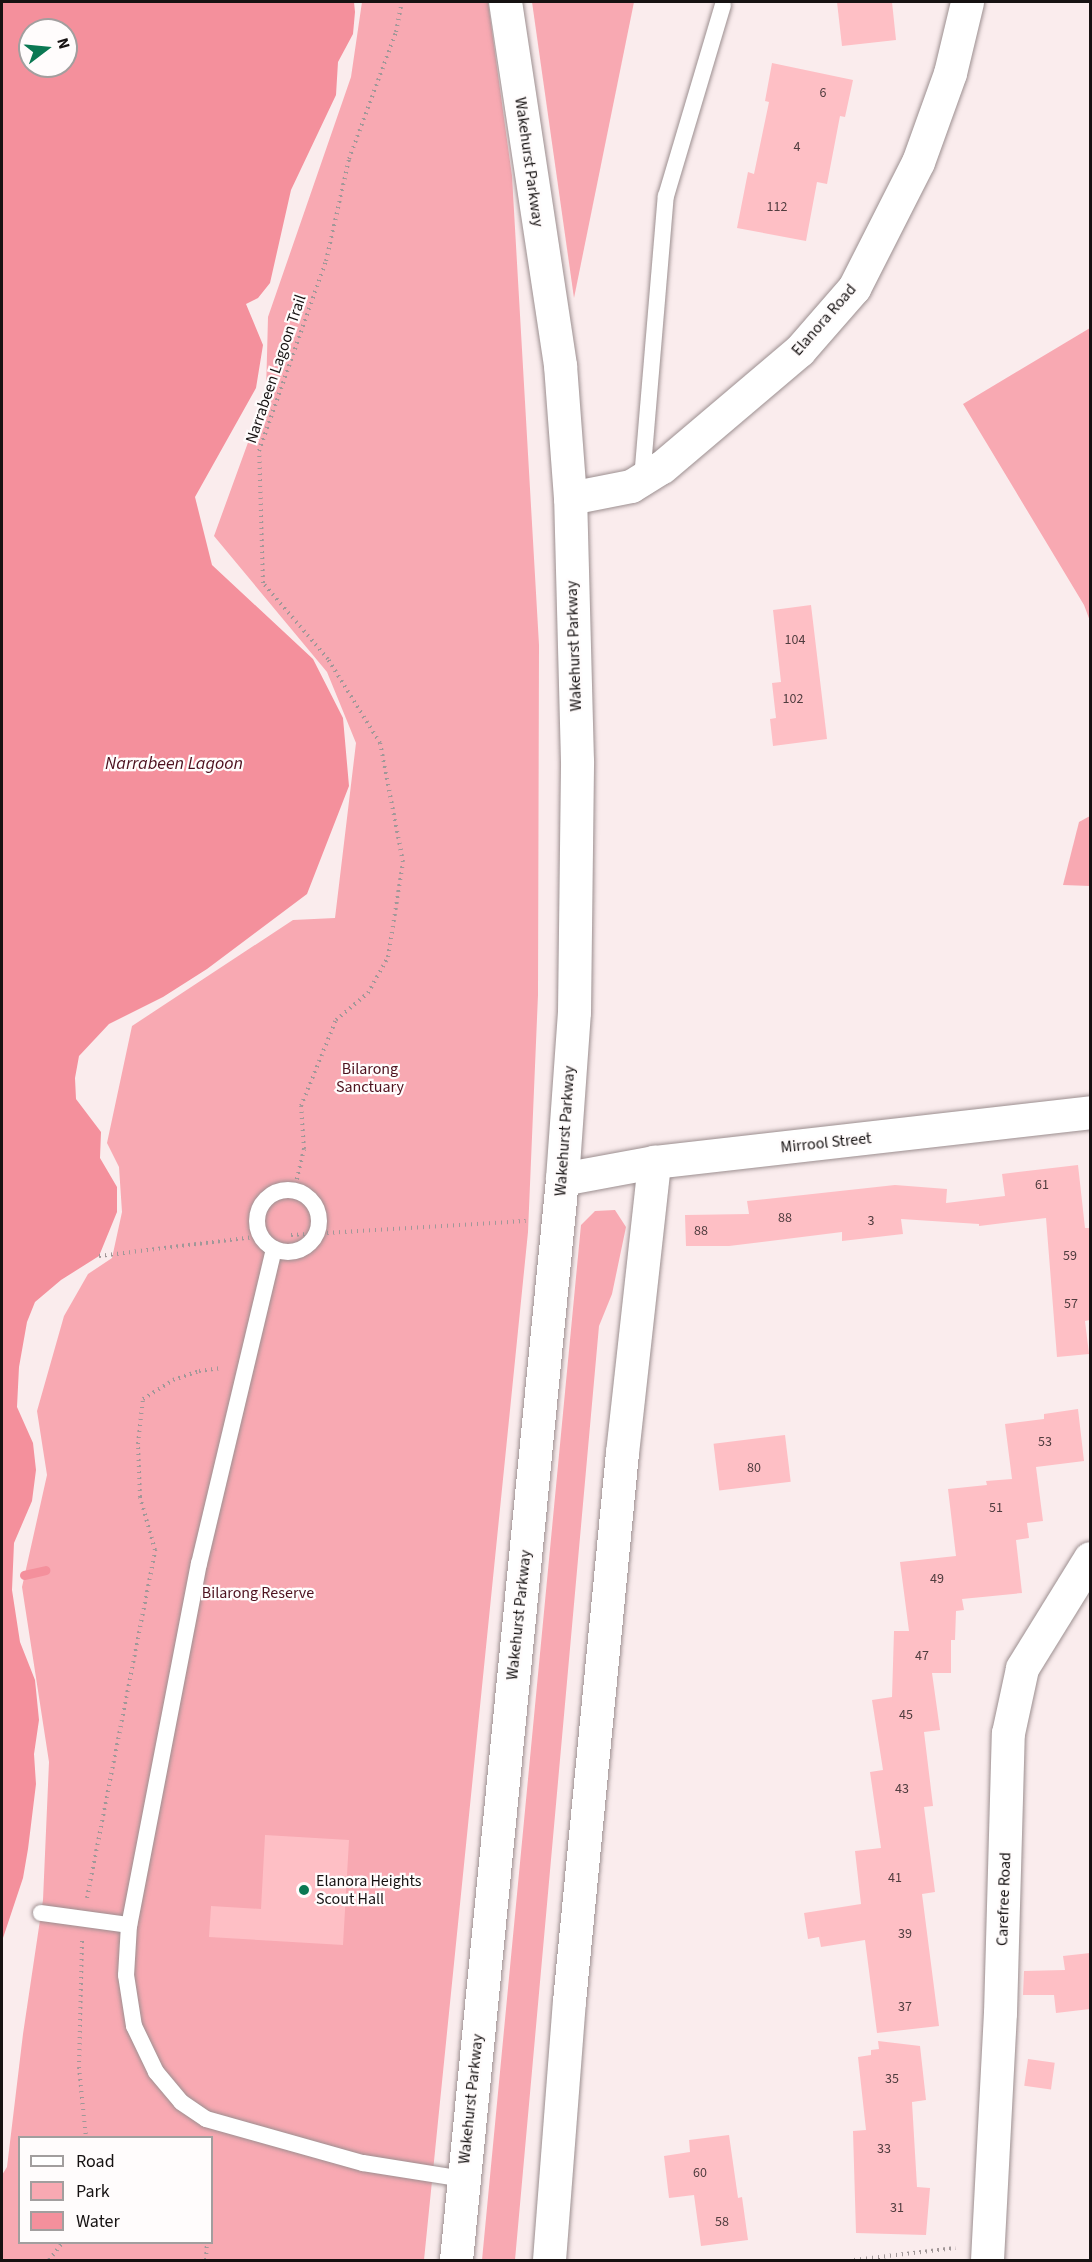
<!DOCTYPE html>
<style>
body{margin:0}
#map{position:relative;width:1092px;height:2262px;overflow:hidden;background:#faeced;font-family:"Source Sans 3",sans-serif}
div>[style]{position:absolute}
.green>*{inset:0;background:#f8a9b2}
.water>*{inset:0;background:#f4909c}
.stream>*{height:9px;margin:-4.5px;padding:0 4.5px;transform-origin:4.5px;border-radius:4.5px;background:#f4909c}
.building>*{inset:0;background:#febfc5;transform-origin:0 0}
.path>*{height:4px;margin-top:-2px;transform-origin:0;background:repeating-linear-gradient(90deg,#a19798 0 1.5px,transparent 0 6px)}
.roads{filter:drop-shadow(0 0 2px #9c8f90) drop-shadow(0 0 2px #9c8f90)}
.lane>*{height:16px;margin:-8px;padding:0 8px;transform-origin:8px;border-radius:8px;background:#fff}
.lane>.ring{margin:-8px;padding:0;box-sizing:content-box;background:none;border:16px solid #fff;border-radius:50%}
.street>*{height:33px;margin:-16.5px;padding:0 16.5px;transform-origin:16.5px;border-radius:16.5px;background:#fff}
.primary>*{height:33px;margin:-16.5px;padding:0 16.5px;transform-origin:16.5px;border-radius:16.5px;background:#fff}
.dots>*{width:16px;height:16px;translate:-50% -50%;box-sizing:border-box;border:3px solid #fffcfc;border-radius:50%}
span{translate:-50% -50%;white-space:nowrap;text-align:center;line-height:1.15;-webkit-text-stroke:4.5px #fffcfc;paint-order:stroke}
.number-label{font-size:14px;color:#503d3f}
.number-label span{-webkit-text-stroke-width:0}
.street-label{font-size:16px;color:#161212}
.park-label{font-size:16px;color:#4e111e}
.poi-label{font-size:16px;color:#161212}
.left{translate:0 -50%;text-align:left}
.water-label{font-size:18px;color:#4c0f1d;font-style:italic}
.frame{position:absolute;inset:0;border:3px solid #161212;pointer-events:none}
.legend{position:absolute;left:18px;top:2136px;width:195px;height:108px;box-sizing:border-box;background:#fffcfc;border:2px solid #a29e9e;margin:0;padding:8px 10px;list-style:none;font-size:18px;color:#161212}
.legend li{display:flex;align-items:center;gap:12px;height:30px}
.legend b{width:30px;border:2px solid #a29e9e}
.north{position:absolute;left:18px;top:18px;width:60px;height:60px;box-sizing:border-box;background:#fffcfc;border:2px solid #a29e9e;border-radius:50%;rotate:74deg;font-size:16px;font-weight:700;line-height:24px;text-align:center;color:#161212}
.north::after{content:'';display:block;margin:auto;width:21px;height:27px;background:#0b7853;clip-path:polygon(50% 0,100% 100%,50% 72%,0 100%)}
</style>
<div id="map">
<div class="green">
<i style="clip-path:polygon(evenodd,362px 2px,488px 2px,512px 176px,539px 645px,538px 995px,528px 1232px,424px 2260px,2px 2260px,2px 2175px,7px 2167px,23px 2034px,43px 1900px,49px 1762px,22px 1587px,47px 1475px,37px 1411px,64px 1316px,88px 1274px,112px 1258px,122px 1212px,119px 1167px,107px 1143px,132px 1026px,293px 920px,335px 918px,356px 743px,327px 672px,214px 536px,266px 393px,268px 317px,351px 77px,362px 2px,20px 2138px,212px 2138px,212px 2242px,20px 2242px,20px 2138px)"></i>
<i style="clip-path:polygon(532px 2px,634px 2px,574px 298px)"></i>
<i style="clip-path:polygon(1090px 328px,1090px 621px,1084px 605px,963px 404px)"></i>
<i style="clip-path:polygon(1090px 816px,1090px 886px,1063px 885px,1079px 822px)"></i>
<i style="clip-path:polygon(615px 1210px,626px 1227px,612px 1294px,599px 1326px,515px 2260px,482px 2260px,581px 1225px,595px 1211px)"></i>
</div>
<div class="water">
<i style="clip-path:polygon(evenodd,2px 2px,354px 2px,355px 12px,353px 34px,338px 62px,336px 95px,291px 190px,270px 283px,258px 298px,246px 304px,263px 345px,256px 388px,195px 497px,212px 565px,313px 659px,343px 718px,349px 786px,307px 894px,207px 969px,163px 997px,109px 1024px,79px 1056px,75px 1078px,76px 1099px,101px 1132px,100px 1158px,117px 1187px,117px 1212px,99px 1256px,61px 1280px,35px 1302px,27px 1322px,19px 1367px,17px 1407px,33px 1443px,36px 1470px,32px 1501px,14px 1543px,12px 1590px,20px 1642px,35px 1680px,39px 1720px,34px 1754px,36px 1784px,28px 1849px,23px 1878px,2px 1941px,2px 2px,30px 30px,66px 30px,66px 66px,30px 66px,30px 30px)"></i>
</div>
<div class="stream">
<i style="left:24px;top:1575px;width:22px;rotate:-13deg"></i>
</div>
<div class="building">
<i style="clip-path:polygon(837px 2px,892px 2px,896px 40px,842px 46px)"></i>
<i style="clip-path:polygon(772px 63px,853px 80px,845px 117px,840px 116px,827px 184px,817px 182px,806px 241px,737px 228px,748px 172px,754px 174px,769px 102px,765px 101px)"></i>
<i style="clip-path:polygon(811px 605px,827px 739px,773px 746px,770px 719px,776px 718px,772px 683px,781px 682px,773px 610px)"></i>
<i style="clip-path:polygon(1078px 1165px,1085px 1228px,1090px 1228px,1090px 1320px,1085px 1321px,1089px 1354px,1057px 1357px,1046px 1218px,979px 1226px,979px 1224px,901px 1219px,903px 1234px,842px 1241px,842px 1232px,729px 1246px,686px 1246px,685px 1215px,749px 1214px,747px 1201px,895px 1185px,947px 1189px,946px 1203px,1005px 1196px,1002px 1174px)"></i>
<i style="clip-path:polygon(1078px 1409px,1084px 1461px,1036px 1467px,1043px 1521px,1027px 1523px,1029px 1538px,1016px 1540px,1022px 1593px,962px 1599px,964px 1610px,956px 1611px,955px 1640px,951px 1640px,951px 1673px,932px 1673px,940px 1730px,924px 1732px,933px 1806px,924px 1807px,935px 1892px,922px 1894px,939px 2026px,877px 2033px,865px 1940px,821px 1947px,819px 1937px,808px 1939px,804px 1913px,861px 1904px,855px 1851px,881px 1848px,870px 1772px,883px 1770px,872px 1700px,892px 1697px,894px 1631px,909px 1631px,900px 1562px,956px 1556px,948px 1489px,987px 1485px,986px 1481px,1012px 1479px,1005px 1424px,1044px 1419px,1044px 1414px)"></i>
<i style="left:785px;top:1435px;width:47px;height:72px;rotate:83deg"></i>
<i style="clip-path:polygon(265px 1835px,349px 1840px,343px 1945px,209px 1937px,211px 1906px,261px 1909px)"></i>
<i style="clip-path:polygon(1090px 1953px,1090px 2009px,1056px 2013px,1054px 1995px,1023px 1995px,1024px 1971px,1065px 1970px,1063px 1956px)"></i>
<i style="clip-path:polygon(878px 2041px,920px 2046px,926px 2100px,912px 2102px,917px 2187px,930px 2188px,926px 2235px,856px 2233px,853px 2131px,866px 2130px,858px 2057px,871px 2055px,871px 2050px,879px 2049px)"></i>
<i style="left:1028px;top:2059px;width:27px;height:27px;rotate:8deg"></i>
<i style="clip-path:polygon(729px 2135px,738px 2198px,742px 2197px,748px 2240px,701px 2246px,694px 2195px,669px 2198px,664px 2156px,690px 2152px,689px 2140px)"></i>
</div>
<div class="path">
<i style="left:294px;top:1191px;width:43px;rotate:-76.6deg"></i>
<i style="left:304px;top:1149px;width:43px;rotate:-94deg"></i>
<i style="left:301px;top:1106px;width:93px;rotate:-67.9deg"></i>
<i style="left:336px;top:1020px;width:42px;rotate:-40.2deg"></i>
<i style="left:368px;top:993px;width:41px;rotate:-60.9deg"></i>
<i style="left:388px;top:957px;width:96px;rotate:-81deg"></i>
<i style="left:403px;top:862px;width:121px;rotate:-100.9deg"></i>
<i style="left:380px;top:743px;width:99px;rotate:-121.8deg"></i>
<i style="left:328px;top:659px;width:100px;rotate:-130.5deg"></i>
<i style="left:263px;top:583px;width:132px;rotate:-91.7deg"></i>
<i style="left:259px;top:451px;width:201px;rotate:-70.6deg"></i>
<i style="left:326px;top:261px;width:105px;rotate:-77.3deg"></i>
<i style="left:349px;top:159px;width:135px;rotate:-69.7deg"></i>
<i style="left:396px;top:32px;width:31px;rotate:-79deg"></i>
<i style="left:291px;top:1235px;width:235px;rotate:-3.4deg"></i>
<i style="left:99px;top:1256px;width:156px;rotate:-7deg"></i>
<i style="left:87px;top:1898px;width:355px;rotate:-78.9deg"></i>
<i style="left:155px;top:1550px;width:55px;rotate:-105.8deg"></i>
<i style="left:140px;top:1497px;width:53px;rotate:-92.2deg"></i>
<i style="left:138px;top:1444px;width:45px;rotate:-83.7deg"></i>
<i style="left:143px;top:1399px;width:36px;rotate:-32deg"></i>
<i style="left:173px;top:1380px;width:28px;rotate:-19deg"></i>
<i style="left:199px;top:1371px;width:22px;rotate:-8deg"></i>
<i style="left:82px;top:1941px;width:126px;rotate:91.4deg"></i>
<i style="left:79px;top:2067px;width:71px;rotate:84.4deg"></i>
<i style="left:49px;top:2260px;width:23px;rotate:-52deg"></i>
<i style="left:206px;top:2260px;width:18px;rotate:-87deg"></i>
<i style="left:854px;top:2260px;width:102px;rotate:-6.8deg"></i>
</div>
<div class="roads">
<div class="lane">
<i style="left:642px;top:479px;width:284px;rotate:-85.2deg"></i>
<i style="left:666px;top:196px;width:199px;rotate:-73.4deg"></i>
<i class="ring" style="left:257px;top:1190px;width:46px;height:46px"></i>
<i style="left:274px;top:1249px;width:323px;rotate:103.4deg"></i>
<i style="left:199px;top:1563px;width:369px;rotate:100.9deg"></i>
<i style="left:129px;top:1925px;width:50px;rotate:93.4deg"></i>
<i style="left:126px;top:1975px;width:52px;rotate:81.1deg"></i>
<i style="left:134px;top:2026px;width:51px;rotate:64.4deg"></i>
<i style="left:156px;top:2072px;width:39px;rotate:50deg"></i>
<i style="left:181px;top:2102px;width:30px;rotate:34deg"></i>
<i style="left:206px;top:2119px;width:163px;rotate:15.7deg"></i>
<i style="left:363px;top:2163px;width:101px;rotate:9.1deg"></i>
<i style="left:41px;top:1913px;width:89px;rotate:7.8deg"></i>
</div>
<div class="street">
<i style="left:570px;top:498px;width:62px;rotate:-11.1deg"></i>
<i style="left:631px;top:486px;width:36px;rotate:-32deg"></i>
<i style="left:662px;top:467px;width:180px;rotate:-40.3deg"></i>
<i style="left:799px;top:351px;width:84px;rotate:-48.9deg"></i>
<i style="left:854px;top:288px;width:141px;rotate:-63.1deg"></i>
<i style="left:918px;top:162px;width:95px;rotate:-70.2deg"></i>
<i style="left:950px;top:73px;width:73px;rotate:-76.5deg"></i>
<i style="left:562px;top:1179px;width:94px;rotate:-10.5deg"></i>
<i style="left:654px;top:1162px;width:439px;rotate:-6.5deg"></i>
<i style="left:549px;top:2260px;width:260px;rotate:-85.6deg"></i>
<i style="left:569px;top:2001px;width:551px;rotate:-84.48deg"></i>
<i style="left:622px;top:1453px;width:293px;rotate:-83.7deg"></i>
<i style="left:987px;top:2260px;width:247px;rotate:-87deg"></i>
<i style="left:1000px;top:2013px;width:280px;rotate:-88.4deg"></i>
<i style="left:1008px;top:1733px;width:66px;rotate:-77.8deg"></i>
<i style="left:1022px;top:1668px;width:129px;rotate:-58.3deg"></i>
</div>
<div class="primary">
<i style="left:456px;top:2260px;width:1086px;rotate:-84.4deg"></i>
<i style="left:562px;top:1179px;width:167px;rotate:-85.9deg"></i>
<i style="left:574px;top:1012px;width:251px;rotate:-89.3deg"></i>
<i style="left:577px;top:761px;width:263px;rotate:-91.5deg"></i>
<i style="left:570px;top:498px;width:133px;rotate:-94.3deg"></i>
<i style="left:560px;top:365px;width:367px;rotate:-98.6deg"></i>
</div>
</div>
<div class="dots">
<i style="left:304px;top:1890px;background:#0b7853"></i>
</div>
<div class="number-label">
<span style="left:823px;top:93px">6</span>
<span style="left:797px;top:147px">4</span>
<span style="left:777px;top:207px">112</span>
<span style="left:795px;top:640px">104</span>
<span style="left:793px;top:699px">102</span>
<span style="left:1042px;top:1185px">61</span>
<span style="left:785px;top:1218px">88</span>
<span style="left:871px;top:1221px">3</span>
<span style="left:701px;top:1231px">88</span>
<span style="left:1070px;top:1256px">59</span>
<span style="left:1071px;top:1304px">57</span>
<span style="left:1045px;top:1442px">53</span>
<span style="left:754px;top:1468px">80</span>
<span style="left:996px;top:1508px">51</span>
<span style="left:937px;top:1579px">49</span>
<span style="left:922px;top:1656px">47</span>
<span style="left:906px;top:1715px">45</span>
<span style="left:902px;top:1789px">43</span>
<span style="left:895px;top:1878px">41</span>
<span style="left:905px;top:1934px">39</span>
<span style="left:905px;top:2007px">37</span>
<span style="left:892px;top:2079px">35</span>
<span style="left:884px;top:2149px">33</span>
<span style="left:700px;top:2173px">60</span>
<span style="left:897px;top:2208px">31</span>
<span style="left:722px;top:2222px">58</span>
</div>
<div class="street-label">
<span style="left:529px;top:162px;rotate:82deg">Wakehurst Parkway</span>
<span style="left:824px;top:320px;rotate:-49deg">Elanora Road</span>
<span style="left:276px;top:369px;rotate:-71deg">Narrabeen Lagoon Trail</span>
<span style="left:574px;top:646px;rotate:-92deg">Wakehurst Parkway</span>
<span style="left:565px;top:1131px;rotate:-86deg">Wakehurst Parkway</span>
<span style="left:826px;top:1143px;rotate:-6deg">Mirrool Street</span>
<span style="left:519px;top:1615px;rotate:-84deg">Wakehurst Parkway</span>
<span style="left:1004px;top:1899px;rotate:-88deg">Carefree Road</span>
<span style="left:471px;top:2099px;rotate:-84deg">Wakehurst Parkway</span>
</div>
<div class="park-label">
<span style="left:370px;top:1078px">Bilarong<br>Sanctuary</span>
<span style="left:258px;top:1593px">Bilarong Reserve</span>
</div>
<div class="poi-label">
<span class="left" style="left:316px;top:1890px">Elanora Heights<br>Scout Hall</span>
</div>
<div class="water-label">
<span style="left:174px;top:764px">Narrabeen Lagoon</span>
</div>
<div class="frame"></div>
<ul class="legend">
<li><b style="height:8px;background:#fff"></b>Road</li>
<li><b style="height:16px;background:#f8a9b2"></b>Park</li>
<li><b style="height:16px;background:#f4909c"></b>Water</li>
</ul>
<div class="north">N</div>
</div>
